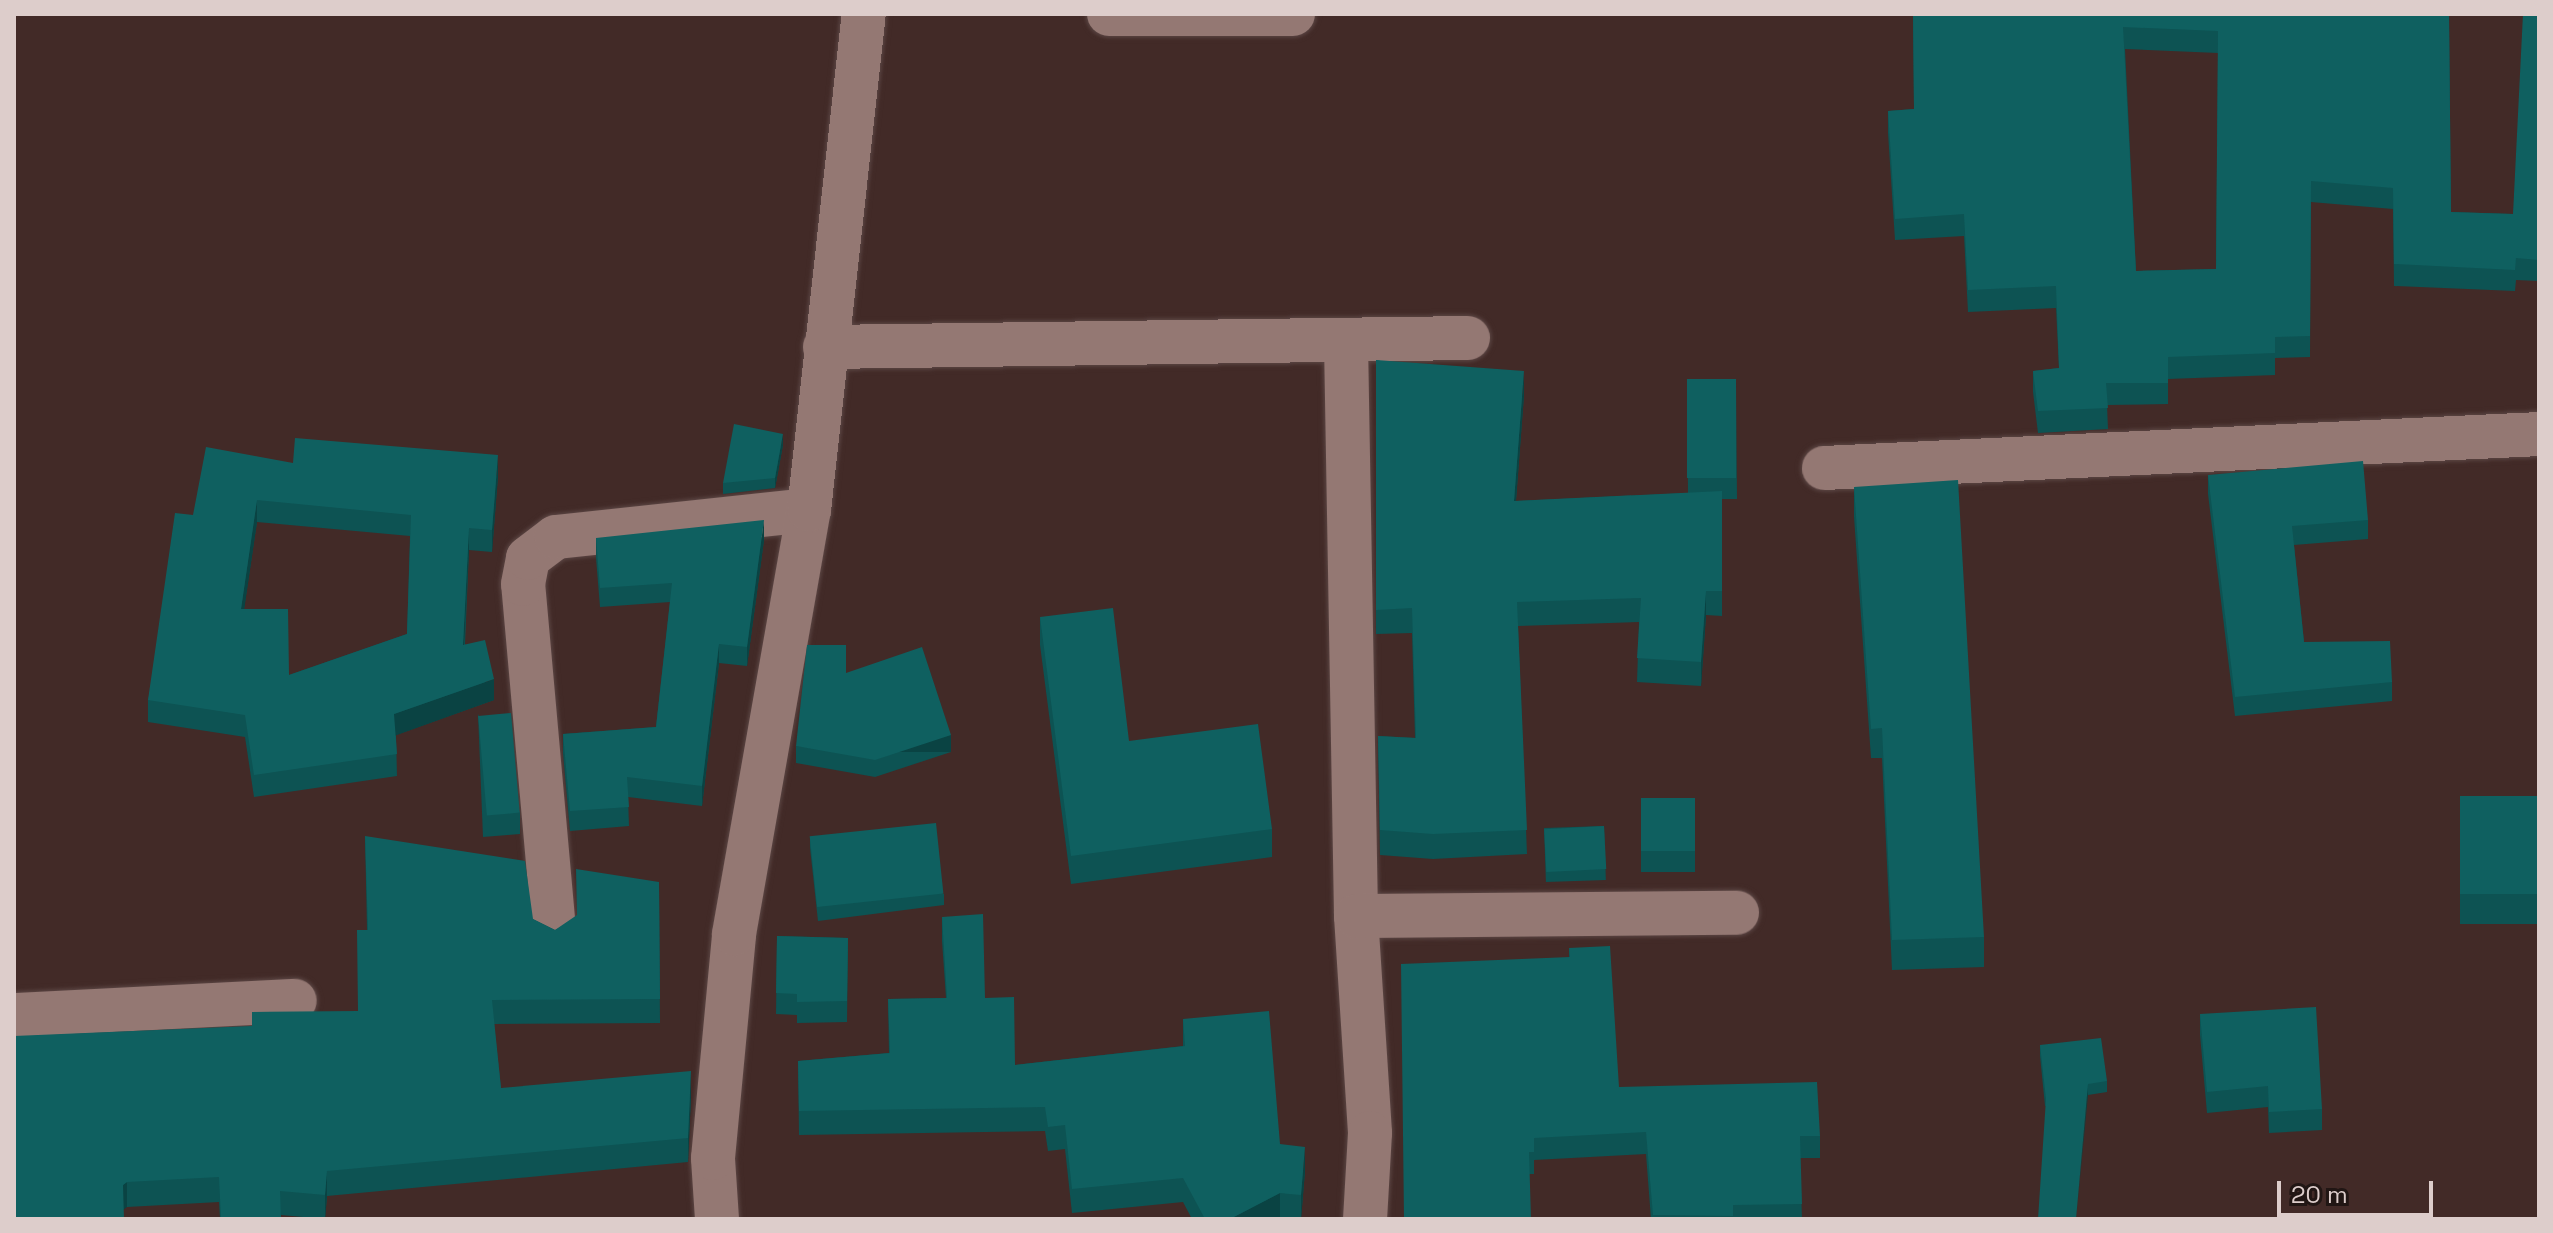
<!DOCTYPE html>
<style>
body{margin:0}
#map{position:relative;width:2553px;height:1233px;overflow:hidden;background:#422a27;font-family:"Space Grotesk",sans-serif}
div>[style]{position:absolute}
.roads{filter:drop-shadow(0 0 2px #5b4644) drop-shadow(0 0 2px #5b4644)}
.minor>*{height:44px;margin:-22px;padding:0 22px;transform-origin:22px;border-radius:22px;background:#947873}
.wall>*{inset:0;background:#0d5353;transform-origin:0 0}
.shaded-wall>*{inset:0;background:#0a4343;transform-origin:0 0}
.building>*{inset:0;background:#0f6060;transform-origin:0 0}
span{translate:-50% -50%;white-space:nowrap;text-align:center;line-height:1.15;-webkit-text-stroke:6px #211614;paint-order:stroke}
.frame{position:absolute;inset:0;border:16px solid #ddcdcb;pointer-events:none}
.scale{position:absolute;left:2277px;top:1181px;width:156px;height:36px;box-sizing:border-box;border:4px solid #ddcdcb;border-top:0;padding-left:10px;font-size:24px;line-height:28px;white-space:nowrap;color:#ddcdcb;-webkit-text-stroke:6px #211614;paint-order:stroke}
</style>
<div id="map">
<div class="roads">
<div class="minor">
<i style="left:1109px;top:14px;width:184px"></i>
<i style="left:1346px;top:342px;width:574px;rotate:89deg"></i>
<i style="left:1356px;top:916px;width:217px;rotate:86.3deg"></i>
<i style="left:1370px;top:1133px;width:86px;rotate:93.3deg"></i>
<i style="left:825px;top:347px;width:643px;rotate:-0.8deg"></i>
<i style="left:1824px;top:468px;width:716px;rotate:-2.72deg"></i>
<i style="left:1356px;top:916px;width:381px;rotate:-0.5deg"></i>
<i style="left:554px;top:930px;width:347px;rotate:-95.1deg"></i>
<i style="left:523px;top:584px;width:26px;rotate:-79deg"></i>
<i style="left:528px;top:558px;width:35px;rotate:-37deg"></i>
<i style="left:556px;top:537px;width:254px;rotate:-6.1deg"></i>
<i style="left:14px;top:1015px;width:281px;rotate:-2.9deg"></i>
<i style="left:717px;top:1219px;width:61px;rotate:-93.8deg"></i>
<i style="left:713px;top:1158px;width:225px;rotate:-84.6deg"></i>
<i style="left:734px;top:934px;width:431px;rotate:-80deg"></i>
<i style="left:809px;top:510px;width:499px;rotate:-83.7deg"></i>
</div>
</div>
<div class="wall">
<i style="clip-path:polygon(evenodd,1913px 14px,2449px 14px,2451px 212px,2513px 214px,2539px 14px,2539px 281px,2516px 280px,2515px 291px,2394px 286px,2393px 209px,2311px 202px,2310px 357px,2275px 358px,2275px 375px,2168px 379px,2168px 404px,2107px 405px,2108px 429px,2038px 433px,2033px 392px,2033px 371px,2059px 368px,2056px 308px,1968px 312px,1964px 236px,1895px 240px,1888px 133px,1888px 111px,1914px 109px,1913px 14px,2125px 49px,2218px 53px,2216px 269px,2136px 271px,2125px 49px)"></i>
<i style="clip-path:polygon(1376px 360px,1524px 395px,1516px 501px,1688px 493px,1687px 379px,1736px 379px,1737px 499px,1722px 499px,1722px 616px,1706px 615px,1701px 686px,1637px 682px,1639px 622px,1518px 626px,1527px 854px,1433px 859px,1380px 855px,1378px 736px,1415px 738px,1412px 633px,1376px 634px)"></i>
<i style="clip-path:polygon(783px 445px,775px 488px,723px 494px,723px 483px)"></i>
<i style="clip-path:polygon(evenodd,293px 463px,498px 476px,492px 552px,469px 550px,465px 644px,494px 700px,396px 735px,397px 776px,254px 797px,245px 737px,148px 722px,148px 700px,193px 515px,293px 463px,257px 522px,410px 536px,407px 634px,289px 675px,244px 609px,257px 522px)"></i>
<i style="clip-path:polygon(2208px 475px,2368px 520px,2368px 539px,2294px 545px,2304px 642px,2392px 682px,2392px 701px,2235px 716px,2208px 494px)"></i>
<i style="clip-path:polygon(1854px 487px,1984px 937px,1984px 967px,1892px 970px,1882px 758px,1871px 758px,1854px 517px)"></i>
<i style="clip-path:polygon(596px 538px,764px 540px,747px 666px,719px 663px,702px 806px,628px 797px,629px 826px,570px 831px,563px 753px,563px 734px,656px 727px,670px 602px,600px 607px,596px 558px)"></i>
<i style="clip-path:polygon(1040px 617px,1129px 741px,1272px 829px,1272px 857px,1071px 884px,1040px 645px)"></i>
<i style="clip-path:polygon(478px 714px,520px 813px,520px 834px,483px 837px)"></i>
<i style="clip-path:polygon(796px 746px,951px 752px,875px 777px,796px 763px)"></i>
<i style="left:2539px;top:796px;width:128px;height:79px;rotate:90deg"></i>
<i style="left:1641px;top:798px;width:54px;height:74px"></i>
<i style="left:1604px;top:826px;width:54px;height:60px;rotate:88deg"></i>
<i style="clip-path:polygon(365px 836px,555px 930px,659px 882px,660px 1023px,494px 1024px,501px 1088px,691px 1095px,688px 1162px,327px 1196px,325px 1219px,281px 1215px,281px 1219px,220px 1219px,219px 1202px,127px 1207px,14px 1219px,252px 1026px,358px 1011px,367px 930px)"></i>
<i style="clip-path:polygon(810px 838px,944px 894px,944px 905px,818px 921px,810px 848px)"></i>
<i style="clip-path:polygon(942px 917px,985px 998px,1015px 1065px,1183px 1046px,1183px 1019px,1280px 1144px,1305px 1171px,1301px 1219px,1280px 1217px,1276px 1219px,1192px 1219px,1183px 1202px,1072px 1213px,1065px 1149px,1048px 1151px,1045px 1131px,799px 1135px,798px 1061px,889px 1053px,888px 999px,946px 998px,942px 941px)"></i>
<i style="clip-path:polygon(777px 936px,848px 938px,847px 1022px,797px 1023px,797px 1015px,776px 1014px)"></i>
<i style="clip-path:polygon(1569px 948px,1619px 1087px,1820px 1136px,1820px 1158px,1800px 1158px,1802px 1219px,1651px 1219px,1646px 1154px,1534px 1160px,1534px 1174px,1529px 1174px,1404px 1219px,1569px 957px)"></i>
<i style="clip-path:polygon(2200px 1014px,2322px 1109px,2322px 1130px,2269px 1133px,2268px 1107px,2207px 1113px,2200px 1035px)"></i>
<i style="clip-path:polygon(2040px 1045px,2107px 1081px,2107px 1092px,2088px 1095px,2045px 1106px,2040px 1056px)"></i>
</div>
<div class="shaded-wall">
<i style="clip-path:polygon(1524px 371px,1524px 395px,1514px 526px,1514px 501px)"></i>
<i style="clip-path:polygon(783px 434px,783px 445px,775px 488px,775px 478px)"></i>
<i style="clip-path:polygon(498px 455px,498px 476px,492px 552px,492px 530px)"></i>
<i style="clip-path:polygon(257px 500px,257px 522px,241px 631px,241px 609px)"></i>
<i style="clip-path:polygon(764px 520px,764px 540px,747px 666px,747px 647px)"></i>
<i style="clip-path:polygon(469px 528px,469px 550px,463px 667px,463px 645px)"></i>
<i style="clip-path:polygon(1706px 591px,1706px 615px,1701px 686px,1701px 662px)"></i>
<i style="clip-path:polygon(719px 644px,719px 663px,702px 806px,702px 786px)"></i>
<i style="clip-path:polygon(494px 679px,494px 700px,394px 736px,394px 714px)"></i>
<i style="left:951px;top:735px;width:17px;height:80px;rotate:90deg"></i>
<i style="clip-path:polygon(691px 1071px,691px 1095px,688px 1162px,688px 1138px)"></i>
<i style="clip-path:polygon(2088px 1084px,2088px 1095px,2076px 1219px)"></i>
<i style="clip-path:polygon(1305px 1147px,1305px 1171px,1301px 1219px,1301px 1195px)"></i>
<i style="clip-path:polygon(327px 1171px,327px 1196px,325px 1219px,325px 1195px)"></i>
<i style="clip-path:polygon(127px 1182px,127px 1207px,123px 1210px,123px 1185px)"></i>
<i style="clip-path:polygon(1280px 1193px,1280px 1217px,1276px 1219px,1230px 1219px)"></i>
</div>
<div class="building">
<i style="clip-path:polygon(evenodd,1913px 14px,2449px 14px,2451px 212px,2513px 214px,2523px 14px,2539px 14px,2539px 260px,2516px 258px,2515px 270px,2394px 264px,2393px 188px,2311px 181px,2310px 336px,2275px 337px,2275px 353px,2168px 357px,2168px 383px,2106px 383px,2108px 408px,2038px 411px,2033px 371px,2059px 368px,2056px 286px,1968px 290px,1964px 214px,1895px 219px,1888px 111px,1914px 109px,1913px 14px,2123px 27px,2218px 31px,2216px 269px,2136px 271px,2123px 27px)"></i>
<i style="clip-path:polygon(1376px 360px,1524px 371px,1514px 501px,1722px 491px,1722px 591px,1706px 591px,1701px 662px,1637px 658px,1641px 598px,1517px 602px,1527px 830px,1433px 834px,1380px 830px,1378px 736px,1416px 738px,1412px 608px,1376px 610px)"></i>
<i style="left:1687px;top:379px;width:49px;height:99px"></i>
<i style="clip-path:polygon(734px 424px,783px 434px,775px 478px,723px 483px)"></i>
<i style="clip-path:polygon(evenodd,295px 438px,498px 455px,492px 530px,469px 528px,463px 645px,485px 640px,494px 679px,394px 714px,397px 754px,254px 775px,245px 715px,148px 700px,175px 513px,193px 515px,206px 447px,293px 463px,295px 438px,257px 500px,411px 515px,407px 634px,289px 675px,288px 609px,241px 609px,257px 500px)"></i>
<i style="clip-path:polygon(2363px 461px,2368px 520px,2292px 526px,2304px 642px,2390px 641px,2392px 682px,2235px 697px,2208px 475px)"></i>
<i style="clip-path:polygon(1958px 480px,1984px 937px,1892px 940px,1882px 728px,1871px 729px,1854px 487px)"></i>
<i style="clip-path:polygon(764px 520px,747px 647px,719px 644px,702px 786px,627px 777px,629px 807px,570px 811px,563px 734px,656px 727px,672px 583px,600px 588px,596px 538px)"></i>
<i style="clip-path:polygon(1113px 608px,1129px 741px,1258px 724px,1272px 829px,1071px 856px,1040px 617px)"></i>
<i style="clip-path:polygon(807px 645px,846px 645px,846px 673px,922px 647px,951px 735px,875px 760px,796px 746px)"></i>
<i style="left:511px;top:713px;width:100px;height:33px;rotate:85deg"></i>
<i style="left:2539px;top:796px;width:98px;height:79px;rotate:90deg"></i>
<i style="left:1641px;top:798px;width:54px;height:53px"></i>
<i style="left:936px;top:823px;width:71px;height:127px;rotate:84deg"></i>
<i style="left:1604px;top:826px;width:43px;height:60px;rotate:87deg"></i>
<i style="clip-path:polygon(365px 836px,525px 861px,533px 919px,555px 930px,577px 915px,576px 869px,659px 882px,660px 999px,492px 1000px,501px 1088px,691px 1071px,688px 1138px,327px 1171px,325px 1195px,280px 1191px,281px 1219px,221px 1219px,219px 1177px,127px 1182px,123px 1185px,124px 1219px,14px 1219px,14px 1036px,252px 1026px,252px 1012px,358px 1011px,357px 930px,368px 930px)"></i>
<i style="clip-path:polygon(983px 914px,985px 998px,1014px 997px,1015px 1065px,1185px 1046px,1183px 1019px,1269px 1011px,1280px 1144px,1305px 1147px,1301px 1195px,1280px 1193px,1230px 1219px,1205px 1219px,1183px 1178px,1072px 1189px,1065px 1125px,1048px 1127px,1045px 1107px,799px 1111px,798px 1061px,890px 1053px,888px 999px,947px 998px,942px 917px)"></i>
<i style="clip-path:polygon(777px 936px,848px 938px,847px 1001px,797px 1002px,797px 994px,776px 993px)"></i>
<i style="clip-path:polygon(1610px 946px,1619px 1087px,1817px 1082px,1820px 1136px,1800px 1136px,1802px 1204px,1733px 1205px,1733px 1216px,1653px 1215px,1646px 1132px,1534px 1138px,1534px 1152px,1529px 1152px,1531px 1219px,1404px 1219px,1401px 964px,1570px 957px,1569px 948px)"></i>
<i style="clip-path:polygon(2316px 1007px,2322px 1109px,2269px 1112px,2268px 1086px,2207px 1092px,2200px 1014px)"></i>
<i style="clip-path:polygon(2101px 1038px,2107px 1081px,2088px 1084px,2076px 1219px,2038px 1219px,2046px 1099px,2040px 1045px)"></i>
</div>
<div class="frame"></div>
<div class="scale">20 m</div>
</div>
